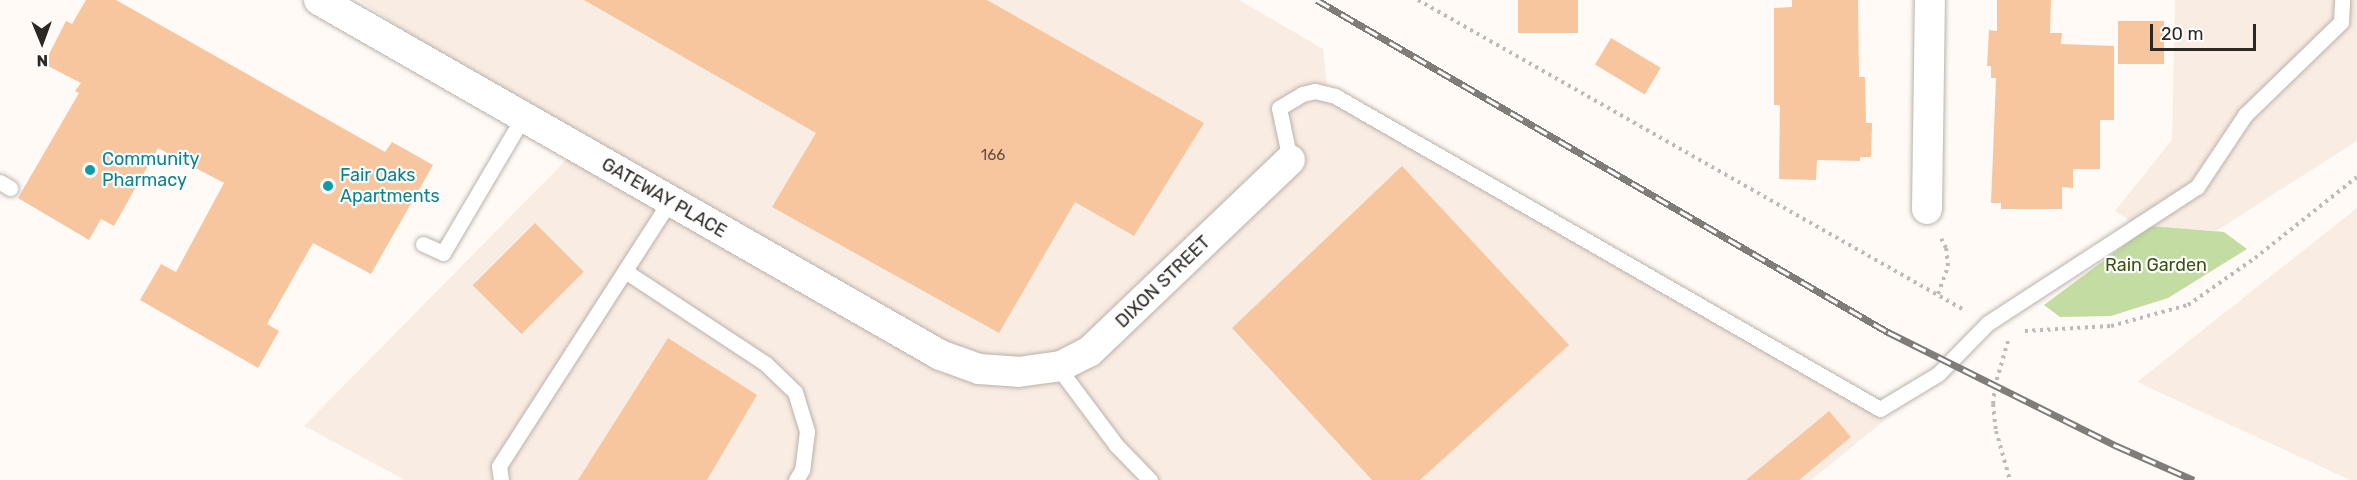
<!DOCTYPE html>
<style>
body{margin:0}
#map{position:relative;width:2357px;height:480px;overflow:hidden;background:#fffaf6;font-family:Rubik,sans-serif}
div>[style]{position:absolute}
.built>*{inset:0;background:#f9ece3}
.green>*{inset:0;background:#c2dca1}
.building>*{inset:0;background:#f7c69f;transform-origin:0 0}
.path>*{height:4px;margin-top:-2px;transform-origin:0;background:repeating-linear-gradient(90deg,#bfbab7 0 3px,transparent 0 7.5px)}
.roads{filter:drop-shadow(0 0 2px #bab2ab) drop-shadow(0 0 2px #bab2ab)}
.service>*{height:15px;margin:-7.5px;padding:0 7.5px;transform-origin:7.5px;border-radius:7.5px;background:#fff}
.minor>*{height:30px;margin:-15px;padding:0 15px;transform-origin:15px;border-radius:15px;background:#fff}
.rail>*{height:7px;margin-top:-3.5px;transform-origin:0;background:repeating-linear-gradient(90deg,#fff 0 14px,#807c78 0 28px);box-sizing:border-box;border-block:2px solid #807c78}
.dots>*{width:16px;height:16px;translate:-50% -50%;box-sizing:border-box;border:3px solid #fff;border-radius:50%}
span{translate:-50% -50%;white-space:nowrap;text-align:center;line-height:1.15;-webkit-text-stroke:4.5px #fff;paint-order:stroke}
.number-label{font-size:15px;color:#5e5044}
.number-label span{-webkit-text-stroke-width:0}
.culture-label{font-size:18px;color:#0d838f}
.left{translate:0 -50%;text-align:left}
.street-label{font-size:18px;color:#2b2825}
.park-label{font-size:18px;color:#3b5210}
.north{position:absolute;left:12px;top:12px;width:60px;height:60px;-webkit-text-stroke:4px #fff;paint-order:stroke;rotate:179deg;font-size:16px;font-weight:700;line-height:24px;text-align:center;color:#2b2825}
.north::after{content:'';display:block;margin:auto;width:21px;height:27px;background:#2b2825;clip-path:polygon(50% 0,100% 100%,50% 72%,0 100%)}
.scale{position:absolute;left:2150px;top:24px;width:106px;height:27px;box-sizing:border-box;border:3px solid #2b2825;border-top:0;padding-left:8px;font-size:18px;line-height:21px;white-space:nowrap;color:#2b2825;-webkit-text-stroke:4px #fff;paint-order:stroke}
</style>
<div id="map">
<div class="built">
<i style="clip-path:polygon(359px 0,1239px 0,1323px 49px,1329px 102px,1885px 420px,1811px 480px,405px 480px,304px 426px,578px 148px)"></i>
<i style="clip-path:polygon(2175px 0,2357px 0,2357px 141px,2216px 231px,2138px 226px,2115px 211px,2172px 140px)"></i>
<i style="clip-path:polygon(2357px 208px,2357px 480px,2350px 480px,2137px 382px)"></i>
</div>
<div class="green">
<i style="clip-path:polygon(2150px 226px,2224px 232px,2247px 249px,2168px 298px,2111px 316px,2060px 317px,2044px 305px)"></i>
</div>
<div class="building">
<i style="clip-path:polygon(86px 0,116px 0,385px 152px,392px 142px,433px 165px,371px 274px,313px 243px,267px 324px,279px 331px,258px 368px,140px 300px,161px 264px,176px 272px,224px 183px,158px 148px,114px 226px,101px 219px,89px 240px,18px 198px,79px 93px,75px 91px,81px 83px,44px 64px,66px 21px,72px 24px)"></i>
<i style="clip-path:polygon(584px 0,987px 0,1204px 123px,1134px 236px,1075px 202px,999px 333px,772px 207px,816px 133px)"></i>
<i style="left:1518px;top:0;width:60px;height:33px"></i>
<i style="clip-path:polygon(1792px 0,1858px 0,1859px 77px,1865px 77px,1866px 123px,1872px 123px,1871px 157px,1860px 157px,1860px 161px,1817px 160px,1816px 180px,1779px 179px,1780px 105px,1774px 105px,1774px 8px,1792px 7px)"></i>
<i style="clip-path:polygon(1997px 0,2051px 0,2050px 33px,2062px 33px,2061px 44px,2114px 46px,2114px 120px,2100px 120px,2100px 169px,2073px 169px,2073px 188px,2062px 187px,2062px 209px,2001px 209px,2001px 203px,1991px 203px,1996px 78px,1991px 78px,1991px 66px,1987px 66px,1989px 30px,1997px 31px)"></i>
<i style="left:2118px;top:21px;width:46px;height:43px"></i>
<i style="left:1611px;top:38px;width:58px;height:31px;rotate:31deg"></i>
<i style="clip-path:polygon(1402px 166px,1569px 345px,1420px 480px,1372px 480px,1232px 328px)"></i>
<i style="left:535px;top:223px;width:69px;height:88px;rotate:45deg"></i>
<i style="clip-path:polygon(668px 338px,757px 395px,707px 480px,578px 480px)"></i>
<i style="clip-path:polygon(1829px 411px,1851px 437px,1799px 480px,1746px 480px)"></i>
</div>
<div class="path">
<i style="left:1418px;top:0;width:630px;rotate:29.58deg"></i>
<i style="left:1938px;top:294px;width:30px;rotate:-70deg"></i>
<i style="left:1948px;top:266px;width:18px;rotate:-96deg"></i>
<i style="left:1946px;top:248px;width:11px;rotate:-117deg"></i>
<i style="left:2025px;top:331px;width:86px;rotate:-3.3deg"></i>
<i style="left:2111px;top:326px;width:80px;rotate:-15.3deg"></i>
<i style="left:2188px;top:305px;width:82px;rotate:-35deg"></i>
<i style="left:2255px;top:258px;width:130px;rotate:-38.5deg"></i>
<i style="left:2008px;top:341px;width:47px;rotate:106.1deg"></i>
<i style="left:1995px;top:386px;width:18px;rotate:96deg"></i>
<i style="left:1993px;top:404px;width:27px;rotate:84deg"></i>
<i style="left:1996px;top:431px;width:51px;rotate:74.1deg"></i>
</div>
<div class="roads">
<div class="service">
<i style="left:1290px;top:160px;width:53px;rotate:-101.9deg"></i>
<i style="left:1279px;top:108px;width:27px;rotate:-31deg"></i>
<i style="left:1302px;top:94px;width:13px;rotate:-13deg"></i>
<i style="left:1315px;top:91px;width:21px;rotate:14deg"></i>
<i style="left:1335px;top:96px;width:628px;rotate:29.87deg"></i>
<i style="left:1880px;top:409px;width:68px;rotate:-31.1deg"></i>
<i style="left:1938px;top:374px;width:71px;rotate:-45.6deg"></i>
<i style="left:1988px;top:323px;width:249px;rotate:-33.1deg"></i>
<i style="left:2197px;top:187px;width:87px;rotate:-56.3deg"></i>
<i style="left:2245px;top:115px;width:134px;rotate:-44.1deg"></i>
<i style="left:2341px;top:22px;width:22px;rotate:-87deg"></i>
<i style="left:0;top:182px;width:12px;rotate:31deg"></i>
<i style="left:423px;top:244px;width:22px;rotate:24deg"></i>
<i style="left:443px;top:253px;width:158px;rotate:-59.5deg"></i>
<i style="left:625px;top:271px;width:169px;rotate:33.4deg"></i>
<i style="left:766px;top:364px;width:40px;rotate:44deg"></i>
<i style="left:795px;top:392px;width:41px;rotate:72.9deg"></i>
<i style="left:807px;top:431px;width:39px;rotate:97deg"></i>
<i style="left:802px;top:470px;width:12px;rotate:121deg"></i>
<i style="left:1057px;top:366px;width:99px;rotate:53.2deg"></i>
<i style="left:1116px;top:445px;width:49px;rotate:45.8deg"></i>
<i style="left:501px;top:480px;width:14px;rotate:-98deg"></i>
<i style="left:499px;top:466px;width:315px;rotate:-57.2deg"></i>
</div>
<div class="minor">
<i style="left:319px;top:0;width:715px;rotate:29.75deg"></i>
<i style="left:940px;top:355px;width:41px;rotate:19.7deg"></i>
<i style="left:979px;top:369px;width:39px;rotate:4deg"></i>
<i style="left:1018px;top:372px;width:43px;rotate:-7.9deg"></i>
<i style="left:1061px;top:366px;width:31px;rotate:-27deg"></i>
<i style="left:1089px;top:352px;width:278px;rotate:-43.7deg"></i>
<i style="left:1927px;top:209px;width:209px;rotate:-89.2deg"></i>
</div>
</div>
<div class="rail">
<i style="left:1317px;top:0;width:661px;rotate:30.18deg"></i>
<i style="left:1888px;top:332px;width:256px;rotate:26.5deg"></i>
<i style="left:2117px;top:446px;width:84px;rotate:23.8deg"></i>
</div>
<div class="dots">
<i style="left:90px;top:170px;background:#0f9aa8"></i>
<i style="left:328px;top:186px;background:#0f9aa8"></i>
</div>
<div class="number-label">
<span style="left:993px;top:156px">166</span>
</div>
<div class="culture-label">
<span class="left" style="left:102px;top:170px">Community<br>Pharmacy</span>
<span class="left" style="left:340px;top:186px">Fair Oaks<br>Apartments</span>
</div>
<div class="street-label">
<span style="left:664px;top:198px;rotate:30deg">GATEWAY PLACE</span>
<span style="left:1163px;top:282px;rotate:-44deg">DIXON STREET</span>
</div>
<div class="park-label">
<span style="left:2156px;top:265px">Rain Garden</span>
</div>
<div class="north">N</div>
<div class="scale">20 m</div>
</div>
